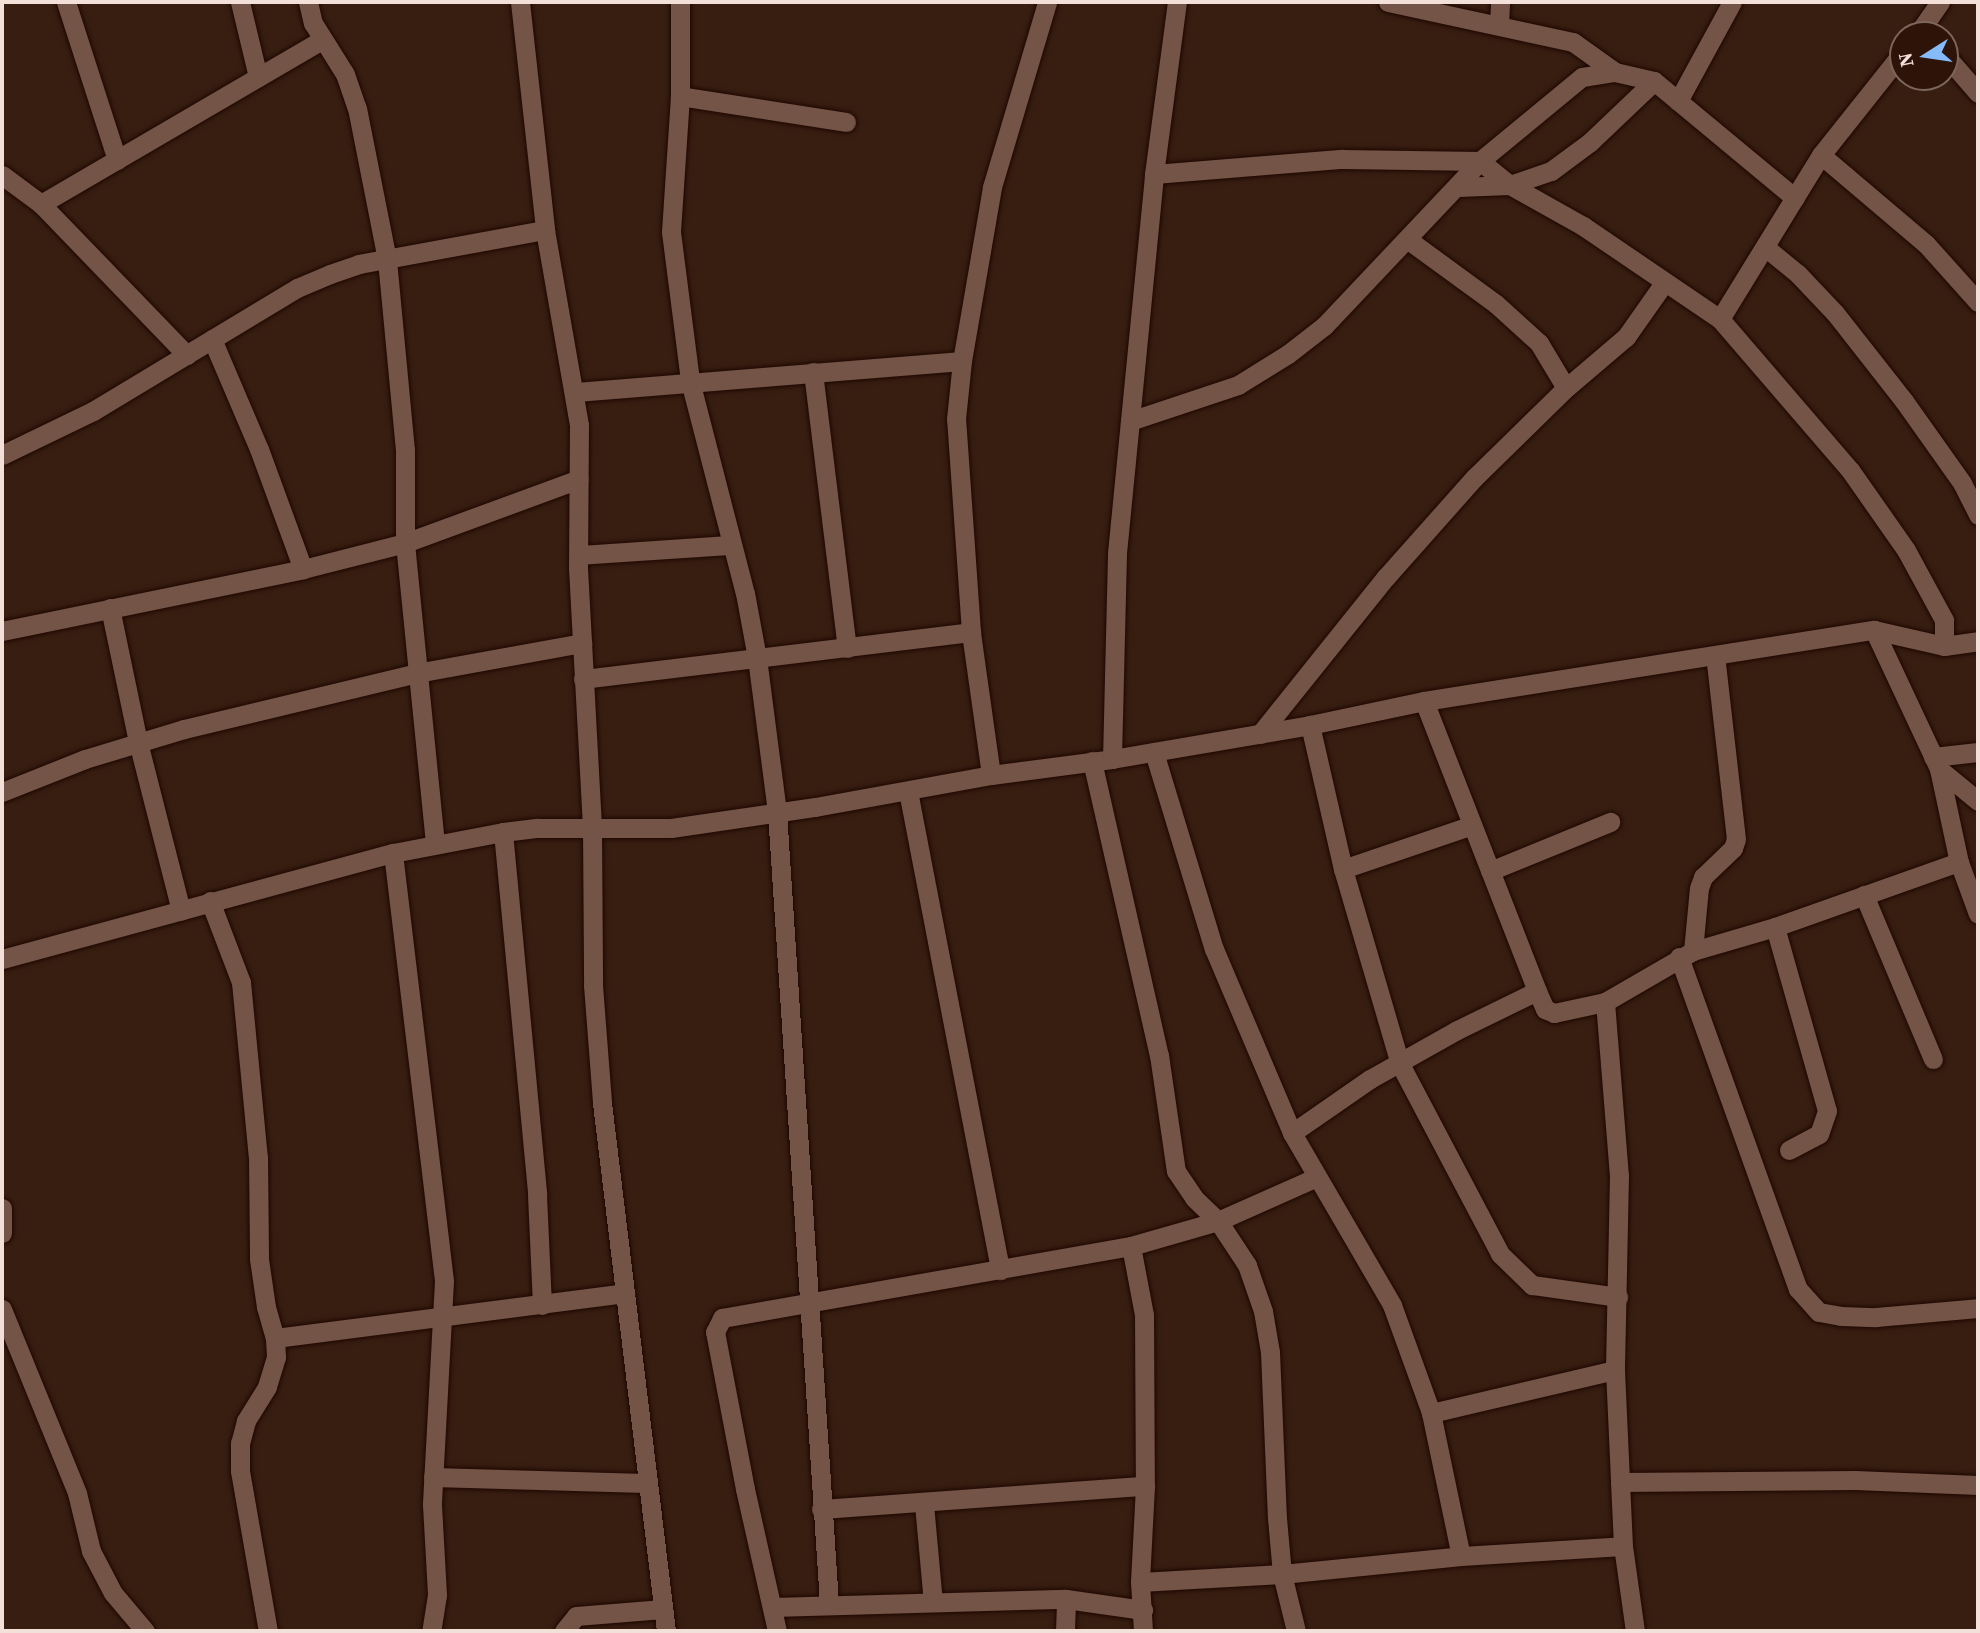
<!DOCTYPE html>
<style>
body{margin:0}
#map{position:relative;width:1980px;height:1633px;overflow:hidden;background:#381e11;font-family:"Source Serif 4",serif}
div>[style]{position:absolute}
.roads{filter:drop-shadow(0 0 2px #1e0700) drop-shadow(0 0 2px #1e0700)}
.minor>*{height:19px;margin:-9.5px;padding:0 9.5px;transform-origin:9.5px;border-radius:9.5px;background:#735446}
span{translate:-50% -50%;white-space:nowrap;text-align:center;line-height:1.15;-webkit-text-stroke:7px #2e1408;paint-order:stroke}
.frame{position:absolute;inset:0;border:4px solid #f3e0d8;pointer-events:none}
.north{position:absolute;left:1889px;top:21px;width:70px;height:70px;box-sizing:border-box;background:#2e1408;border:2px solid #7d665b;border-radius:50%;rotate:258deg;font-size:19px;font-weight:700;line-height:28px;text-align:center;color:#f3e0d8}
.north::after{content:'';display:block;margin:auto;width:24px;height:32px;background:#86bbfb;clip-path:polygon(50% 0,100% 100%,50% 72%,0 100%)}
</style>
<div id="map">
<div class="roads">
<div class="minor">
<i style="left:66px;top:2px;width:166px;rotate:72.1deg"></i>
<i style="left:240px;top:2px;width:77px;rotate:76.5deg"></i>
<i style="left:308px;top:2px;width:22px;rotate:77deg"></i>
<i style="left:313px;top:23px;width:60px;rotate:57.9deg"></i>
<i style="left:345px;top:74px;width:36px;rotate:71deg"></i>
<i style="left:357px;top:108px;width:155px;rotate:78.8deg"></i>
<i style="left:387px;top:260px;width:191px;rotate:84.6deg"></i>
<i style="left:405px;top:450px;width:93px;rotate:90deg"></i>
<i style="left:405px;top:543px;width:301px;rotate:84.3deg"></i>
<i style="left:520px;top:2px;width:229px;rotate:83.7deg"></i>
<i style="left:545px;top:230px;width:198px;rotate:80.1deg"></i>
<i style="left:579px;top:425px;width:143px;rotate:90.4deg"></i>
<i style="left:578px;top:568px;width:259px;rotate:86.9deg"></i>
<i style="left:592px;top:827px;width:158px;rotate:89.6deg"></i>
<i style="left:593px;top:985px;width:118px;rotate:85.6deg"></i>
<i style="left:602px;top:1103px;width:532px;rotate:83.09deg"></i>
<i style="left:680px;top:2px;width:94px;rotate:90deg"></i>
<i style="left:680px;top:96px;width:136px;rotate:93.8deg"></i>
<i style="left:671px;top:232px;width:150px;rotate:82.7deg"></i>
<i style="left:690px;top:381px;width:219px;rotate:75.5deg"></i>
<i style="left:745px;top:593px;width:66px;rotate:79.5deg"></i>
<i style="left:757px;top:658px;width:155px;rotate:82.6deg"></i>
<i style="left:777px;top:812px;width:794px;rotate:86.24deg"></i>
<i style="left:1388px;top:2px;width:189px;rotate:12.2deg"></i>
<i style="left:1573px;top:42px;width:52px;rotate:35.5deg"></i>
<i style="left:1499px;top:24px;width:22px;rotate:-87deg"></i>
<i style="left:1917px;top:35px;width:40px;rotate:-55.1deg"></i>
<i style="left:1945px;top:55px;width:50px;rotate:49deg"></i>
<i style="left:680px;top:96px;width:168px;rotate:8.9deg"></i>
<i style="left:1678px;top:101px;width:113px;rotate:-61.4deg"></i>
<i style="left:1821px;top:155px;width:138px;rotate:40.3deg"></i>
<i style="left:1926px;top:244px;width:78px;rotate:48.1deg"></i>
<i style="left:1154px;top:174px;width:189px;rotate:-4.6deg"></i>
<i style="left:1342px;top:159px;width:138px;rotate:0.8deg"></i>
<i style="left:1480px;top:161px;width:38px;rotate:39deg"></i>
<i style="left:1510px;top:185px;width:43px;rotate:-18.9deg"></i>
<i style="left:1551px;top:171px;width:49px;rotate:-36.6deg"></i>
<i style="left:1590px;top:142px;width:88px;rotate:-43.6deg"></i>
<i style="left:2px;top:175px;width:49px;rotate:36.6deg"></i>
<i style="left:41px;top:204px;width:210px;rotate:46deg"></i>
<i style="left:1458px;top:187px;width:52px;rotate:-2.2deg"></i>
<i style="left:1510px;top:185px;width:84px;rotate:29.3deg"></i>
<i style="left:1583px;top:226px;width:166px;rotate:34.2deg"></i>
<i style="left:1720px;top:319px;width:199px;rotate:49.3deg"></i>
<i style="left:1850px;top:470px;width:98px;rotate:55deg"></i>
<i style="left:1906px;top:550px;width:80px;rotate:61.5deg"></i>
<i style="left:1944px;top:620px;width:26px;rotate:90deg"></i>
<i style="left:41px;top:204px;width:325px;rotate:-30.3deg"></i>
<i style="left:1407px;top:239px;width:110px;rotate:36.1deg"></i>
<i style="left:1496px;top:304px;width:58px;rotate:42.2deg"></i>
<i style="left:1539px;top:343px;width:52px;rotate:59deg"></i>
<i style="left:1765px;top:247px;width:43px;rotate:39.3deg"></i>
<i style="left:1798px;top:274px;width:54px;rotate:46.5deg"></i>
<i style="left:1835px;top:313px;width:112px;rotate:51.9deg"></i>
<i style="left:1904px;top:401px;width:100px;rotate:54.7deg"></i>
<i style="left:1962px;top:483px;width:36px;rotate:63deg"></i>
<i style="left:1720px;top:319px;width:193px;rotate:-58.4deg"></i>
<i style="left:1821px;top:155px;width:132px;rotate:-51.5deg"></i>
<i style="left:212px;top:339px;width:120px;rotate:66.9deg"></i>
<i style="left:259px;top:449px;width:128px;rotate:69.9deg"></i>
<i style="left:813px;top:372px;width:278px;rotate:83deg"></i>
<i style="left:576px;top:392px;width:387px;rotate:-4.6deg"></i>
<i style="left:1130px;top:421px;width:114px;rotate:-18.4deg"></i>
<i style="left:1238px;top:385px;width:59px;rotate:-31.8deg"></i>
<i style="left:1288px;top:354px;width:46px;rotate:-37.9deg"></i>
<i style="left:1324px;top:326px;width:227px;rotate:-46.6deg"></i>
<i style="left:1480px;top:161px;width:132px;rotate:-39.5deg"></i>
<i style="left:1582px;top:77px;width:33px;rotate:-9deg"></i>
<i style="left:1615px;top:72px;width:40px;rotate:13deg"></i>
<i style="left:1654px;top:81px;width:183px;rotate:39.7deg"></i>
<i style="left:2px;top:455px;width:101px;rotate:-25.8deg"></i>
<i style="left:93px;top:411px;width:238px;rotate:-31.1deg"></i>
<i style="left:297px;top:288px;width:36px;rotate:-23deg"></i>
<i style="left:330px;top:274px;width:31px;rotate:-19deg"></i>
<i style="left:359px;top:264px;width:189px;rotate:-10.4deg"></i>
<i style="left:579px;top:555px;width:152px;rotate:-3.8deg"></i>
<i style="left:110px;top:608px;width:137px;rotate:78.2deg"></i>
<i style="left:138px;top:742px;width:174px;rotate:75.7deg"></i>
<i style="left:1874px;top:630px;width:153px;rotate:64.9deg"></i>
<i style="left:1939px;top:769px;width:50px;rotate:39.4deg"></i>
<i style="left:2px;top:631px;width:307px;rotate:-11.6deg"></i>
<i style="left:303px;top:569px;width:105px;rotate:-14.3deg"></i>
<i style="left:405px;top:543px;width:185px;rotate:-20.2deg"></i>
<i style="left:583px;top:679px;width:391px;rotate:-6.9deg"></i>
<i style="left:1424px;top:701px;width:311px;rotate:68.7deg"></i>
<i style="left:1537px;top:991px;width:20px;rotate:66deg"></i>
<i style="left:1545px;top:1009px;width:10px;rotate:24deg"></i>
<i style="left:1554px;top:1013px;width:52px;rotate:-12.2deg"></i>
<i style="left:1605px;top:1002px;width:102px;rotate:-30.1deg"></i>
<i style="left:1693px;top:951px;width:85px;rotate:-16.3deg"></i>
<i style="left:1775px;top:927px;width:195px;rotate:-19.5deg"></i>
<i style="left:1310px;top:725px;width:148px;rotate:77.1deg"></i>
<i style="left:1343px;top:869px;width:203px;rotate:73.7deg"></i>
<i style="left:1400px;top:1064px;width:215px;rotate:62.2deg"></i>
<i style="left:1500px;top:1254px;width:45px;rotate:44.1deg"></i>
<i style="left:1532px;top:1285px;width:87px;rotate:7.9deg"></i>
<i style="left:1260px;top:734px;width:201px;rotate:-51.3deg"></i>
<i style="left:1386px;top:577px;width:132px;rotate:-48.4deg"></i>
<i style="left:1474px;top:478px;width:129px;rotate:-44.4deg"></i>
<i style="left:1566px;top:388px;width:79px;rotate:-40.4deg"></i>
<i style="left:1626px;top:337px;width:66px;rotate:-54.9deg"></i>
<i style="left:1154px;top:752px;width:206px;rotate:73.1deg"></i>
<i style="left:1214px;top:949px;width:200px;rotate:67deg"></i>
<i style="left:1292px;top:1133px;width:199px;rotate:59.8deg"></i>
<i style="left:1392px;top:1305px;width:115px;rotate:70.1deg"></i>
<i style="left:1431px;top:1413px;width:146px;rotate:78.2deg"></i>
<i style="left:1933px;top:757px;width:45px;rotate:-6.3deg"></i>
<i style="left:1112px;top:759px;width:206px;rotate:-88.6deg"></i>
<i style="left:1117px;top:553px;width:381px;rotate:-84.4deg"></i>
<i style="left:1154px;top:174px;width:174px;rotate:-82.4deg"></i>
<i style="left:1092px;top:761px;width:302px;rotate:77.2deg"></i>
<i style="left:1159px;top:1055px;width:117px;rotate:81.7deg"></i>
<i style="left:1176px;top:1171px;width:32px;rotate:56deg"></i>
<i style="left:1194px;top:1198px;width:33px;rotate:44deg"></i>
<i style="left:1218px;top:1221px;width:53px;rotate:56.6deg"></i>
<i style="left:1247px;top:1265px;width:49px;rotate:70.8deg"></i>
<i style="left:1263px;top:1311px;width:42px;rotate:80.3deg"></i>
<i style="left:1270px;top:1352px;width:166px;rotate:87.6deg"></i>
<i style="left:1277px;top:1518px;width:56px;rotate:84.9deg"></i>
<i style="left:1282px;top:1574px;width:59px;rotate:76.2deg"></i>
<i style="left:1939px;top:769px;width:95px;rotate:77.9deg"></i>
<i style="left:1959px;top:862px;width:55px;rotate:69.9deg"></i>
<i style="left:991px;top:775px;width:144px;rotate:-98deg"></i>
<i style="left:971px;top:632px;width:214px;rotate:-94deg"></i>
<i style="left:956px;top:419px;width:58px;rotate:-84.1deg"></i>
<i style="left:962px;top:361px;width:177px;rotate:-80.2deg"></i>
<i style="left:992px;top:187px;width:193px;rotate:-73.4deg"></i>
<i style="left:908px;top:791px;width:488px;rotate:79.1deg"></i>
<i style="left:2px;top:792px;width:89px;rotate:-21.7deg"></i>
<i style="left:85px;top:759px;width:103px;rotate:-16.9deg"></i>
<i style="left:184px;top:729px;width:240px;rotate:-13.5deg"></i>
<i style="left:417px;top:673px;width:168px;rotate:-10.3deg"></i>
<i style="left:503px;top:832px;width:365px;rotate:84.6deg"></i>
<i style="left:537px;top:1195px;width:110px;rotate:87.4deg"></i>
<i style="left:393px;top:853px;width:431px;rotate:83.2deg"></i>
<i style="left:444px;top:1281px;width:224px;rotate:93.1deg"></i>
<i style="left:432px;top:1505px;width:90px;rotate:86.8deg"></i>
<i style="left:437px;top:1595px;width:36px;rotate:99deg"></i>
<i style="left:1343px;top:869px;width:136px;rotate:-18.8deg"></i>
<i style="left:1490px;top:871px;width:130px;rotate:-22.2deg"></i>
<i style="left:1864px;top:895px;width:178px;rotate:67.2deg"></i>
<i style="left:210px;top:901px;width:87px;rotate:69.1deg"></i>
<i style="left:241px;top:982px;width:176px;rotate:84.5deg"></i>
<i style="left:258px;top:1157px;width:102px;rotate:89.4deg"></i>
<i style="left:259px;top:1259px;width:49px;rotate:81.7deg"></i>
<i style="left:266px;top:1307px;width:32px;rotate:74deg"></i>
<i style="left:275px;top:1338px;width:19px;rotate:87deg"></i>
<i style="left:276px;top:1357px;width:31px;rotate:107deg"></i>
<i style="left:267px;top:1387px;width:40px;rotate:122deg"></i>
<i style="left:246px;top:1421px;width:23px;rotate:105deg"></i>
<i style="left:240px;top:1443px;width:28px;rotate:90deg"></i>
<i style="left:240px;top:1471px;width:162px;rotate:80.1deg"></i>
<i style="left:1775px;top:927px;width:191px;rotate:74.2deg"></i>
<i style="left:1827px;top:1111px;width:24px;rotate:109deg"></i>
<i style="left:1819px;top:1134px;width:34px;rotate:152deg"></i>
<i style="left:1693px;top:951px;width:63px;rotate:-84.6deg"></i>
<i style="left:1699px;top:888px;width:12px;rotate:-70deg"></i>
<i style="left:1703px;top:877px;width:42px;rotate:-44deg"></i>
<i style="left:1733px;top:848px;width:9px;rotate:-72deg"></i>
<i style="left:1736px;top:839px;width:184px;rotate:-96.5deg"></i>
<i style="left:1679px;top:957px;width:353px;rotate:70.3deg"></i>
<i style="left:1798px;top:1289px;width:31px;rotate:48deg"></i>
<i style="left:1819px;top:1312px;width:22px;rotate:10deg"></i>
<i style="left:1841px;top:1316px;width:35px;rotate:2deg"></i>
<i style="left:1876px;top:1317px;width:102px;rotate:-5deg"></i>
<i style="left:2px;top:959px;width:405px;rotate:-15.2deg"></i>
<i style="left:393px;top:853px;width:112px;rotate:-10.8deg"></i>
<i style="left:503px;top:832px;width:35px;rotate:-7deg"></i>
<i style="left:538px;top:828px;width:133px"></i>
<i style="left:671px;top:828px;width:146px;rotate:-8.3deg"></i>
<i style="left:815px;top:807px;width:179px;rotate:-10.3deg"></i>
<i style="left:991px;top:775px;width:122px;rotate:-7.5deg"></i>
<i style="left:1112px;top:759px;width:201px;rotate:-9.7deg"></i>
<i style="left:1310px;top:725px;width:116px;rotate:-11.9deg"></i>
<i style="left:1424px;top:701px;width:456px;rotate:-9deg"></i>
<i style="left:1874px;top:630px;width:72px;rotate:12.9deg"></i>
<i style="left:1944px;top:646px;width:34px;rotate:-8deg"></i>
<i style="left:1605px;top:1002px;width:175px;rotate:85.4deg"></i>
<i style="left:1619px;top:1176px;width:194px;rotate:91.2deg"></i>
<i style="left:1615px;top:1370px;width:112px;rotate:87.4deg"></i>
<i style="left:1620px;top:1482px;width:64px;rotate:87.3deg"></i>
<i style="left:1623px;top:1546px;width:86px;rotate:82deg"></i>
<i style="left:1292px;top:1133px;width:95px;rotate:-34.7deg"></i>
<i style="left:1370px;top:1079px;width:100px;rotate:-29.4deg"></i>
<i style="left:1457px;top:1030px;width:89px;rotate:-26deg"></i>
<i style="left:2px;top:1208px;width:25px;rotate:90deg"></i>
<i style="left:1131px;top:1246px;width:70px;rotate:79.3deg"></i>
<i style="left:1144px;top:1315px;width:171px;rotate:89.7deg"></i>
<i style="left:1145px;top:1486px;width:96px;rotate:93deg"></i>
<i style="left:1140px;top:1582px;width:49px;rotate:86.5deg"></i>
<i style="left:2px;top:1309px;width:199px;rotate:67.8deg"></i>
<i style="left:77px;top:1493px;width:60px;rotate:76.4deg"></i>
<i style="left:91px;top:1551px;width:47px;rotate:62.4deg"></i>
<i style="left:113px;top:1593px;width:50px;rotate:49.9deg"></i>
<i style="left:275px;top:1338px;width:353px;rotate:-7.3deg"></i>
<i style="left:1431px;top:1413px;width:189px;rotate:-13.2deg"></i>
<i style="left:433px;top:1477px;width:212px;rotate:1.6deg"></i>
<i style="left:1620px;top:1482px;width:235px;rotate:-0.5deg"></i>
<i style="left:1855px;top:1480px;width:123px;rotate:2.3deg"></i>
<i style="left:924px;top:1504px;width:98px;rotate:84.8deg"></i>
<i style="left:821px;top:1509px;width:325px;rotate:-4.1deg"></i>
<i style="left:1140px;top:1582px;width:142px;rotate:-3.2deg"></i>
<i style="left:1282px;top:1574px;width:180px;rotate:-5.7deg"></i>
<i style="left:1461px;top:1556px;width:162px;rotate:-3.5deg"></i>
<i style="left:772px;top:1607px;width:294px;rotate:-1.6deg"></i>
<i style="left:1066px;top:1599px;width:78px;rotate:8.1deg"></i>
<i style="left:564px;top:1631px;width:19px;rotate:-51deg"></i>
<i style="left:576px;top:1616px;width:87px;rotate:-4.6deg"></i>
<i style="left:777px;top:1631px;width:146px;rotate:-102.7deg"></i>
<i style="left:745px;top:1489px;width:160px;rotate:-100.8deg"></i>
<i style="left:715px;top:1332px;width:16px;rotate:-63deg"></i>
<i style="left:722px;top:1318px;width:415px;rotate:-10deg"></i>
<i style="left:1131px;top:1246px;width:91px;rotate:-16deg"></i>
<i style="left:1218px;top:1221px;width:108px;rotate:-24deg"></i>
<i style="left:1065px;top:1631px;width:32px;rotate:-88deg"></i>
</div>
</div>
<div class="frame"></div>
<div class="north">N</div>
</div>
